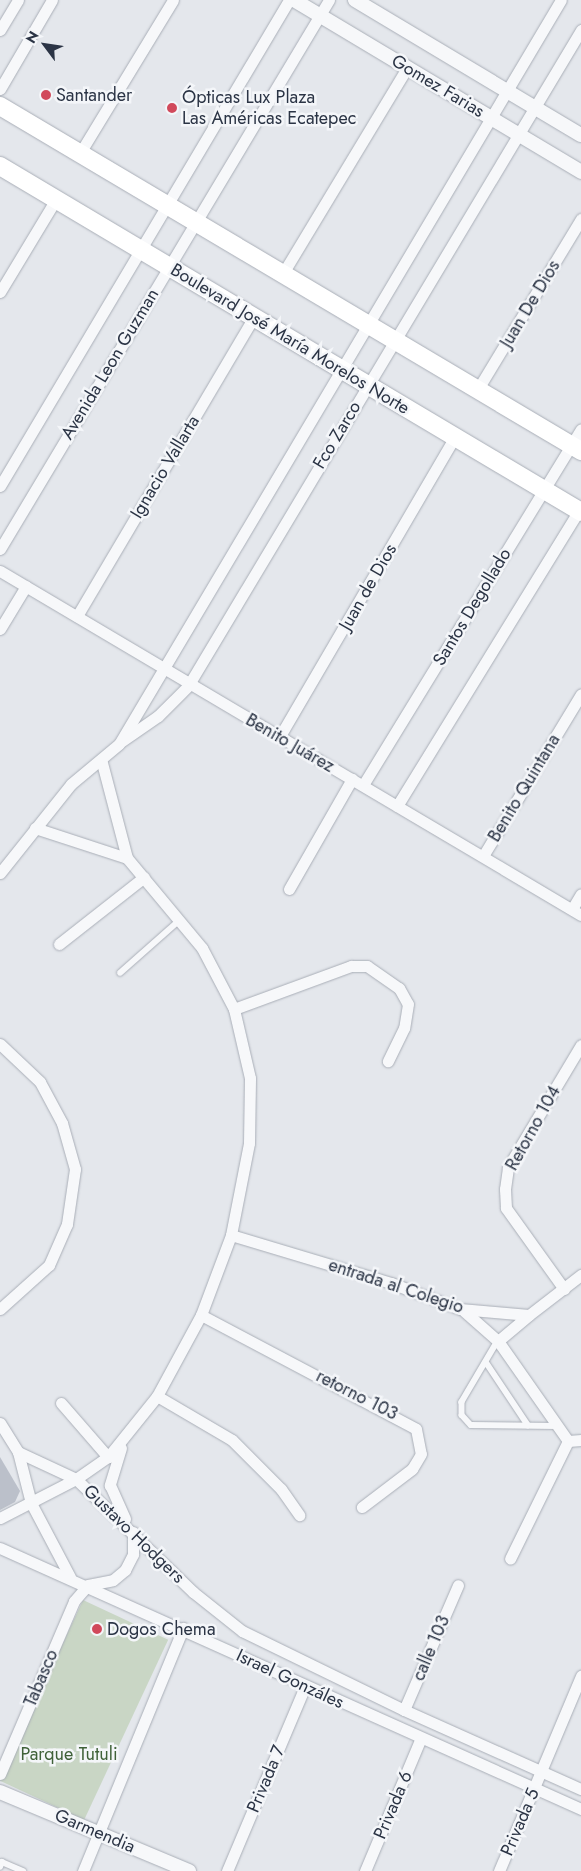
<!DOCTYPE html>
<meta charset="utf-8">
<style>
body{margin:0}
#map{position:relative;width:581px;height:1871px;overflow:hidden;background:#e4e7ec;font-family:Jost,sans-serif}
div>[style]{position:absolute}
.green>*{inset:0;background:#c9d6c5;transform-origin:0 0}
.building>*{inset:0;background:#bbc0ca}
.roads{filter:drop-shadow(0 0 1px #a9aeb7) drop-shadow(0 0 1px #a9aeb7)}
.service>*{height:5.5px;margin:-2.75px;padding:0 2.75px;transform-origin:2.75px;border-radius:2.75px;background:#f7f8fa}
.minor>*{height:11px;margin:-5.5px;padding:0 5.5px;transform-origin:5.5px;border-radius:5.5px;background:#f7f8fa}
.tertiary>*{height:14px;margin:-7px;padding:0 7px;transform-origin:7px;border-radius:7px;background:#f7f8fa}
.primary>*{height:18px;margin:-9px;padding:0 9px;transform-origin:9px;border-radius:9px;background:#fff}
.dots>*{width:14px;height:14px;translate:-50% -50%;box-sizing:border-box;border:2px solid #f4f6f9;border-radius:50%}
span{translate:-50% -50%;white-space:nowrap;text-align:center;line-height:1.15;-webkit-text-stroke:5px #f4f6f9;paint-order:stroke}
.street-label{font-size:18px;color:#2b3445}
.poi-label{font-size:18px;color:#2b3445}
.left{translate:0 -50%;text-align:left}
.park-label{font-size:18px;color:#3f6138}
.north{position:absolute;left:20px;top:20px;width:50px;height:50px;-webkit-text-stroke:4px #f4f6f9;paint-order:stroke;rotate:301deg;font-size:14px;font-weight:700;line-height:20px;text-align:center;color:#2b3445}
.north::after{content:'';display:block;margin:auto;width:18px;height:22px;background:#2b3445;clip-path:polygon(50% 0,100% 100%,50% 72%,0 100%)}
</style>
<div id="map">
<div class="green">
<i style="left:83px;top:1600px;width:94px;height:199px;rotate:25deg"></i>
</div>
<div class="building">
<i style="clip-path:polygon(0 1457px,20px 1491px,15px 1502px,0 1510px)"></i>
</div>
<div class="roads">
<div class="service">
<i style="left:120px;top:973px;width:80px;rotate:-41.5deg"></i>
<i style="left:498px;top:1341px;width:71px;rotate:120.5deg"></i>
<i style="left:462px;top:1402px;width:13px;rotate:90deg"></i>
<i style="left:462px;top:1415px;width:13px;rotate:48deg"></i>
<i style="left:471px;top:1425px;width:86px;rotate:0.7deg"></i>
<i style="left:486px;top:1362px;width:76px;rotate:56.3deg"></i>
<i style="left:0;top:1867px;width:5px;rotate:-68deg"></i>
<i style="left:2px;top:1862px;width:23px;rotate:23deg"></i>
</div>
<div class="minor">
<i style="left:0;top:30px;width:35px;rotate:-59deg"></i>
<i style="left:0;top:89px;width:103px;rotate:-59.7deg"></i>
<i style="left:80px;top:153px;width:179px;rotate:-58.7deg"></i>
<i style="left:282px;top:275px;width:242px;rotate:-58.9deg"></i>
<i style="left:0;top:292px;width:109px;rotate:-58.9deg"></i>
<i style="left:478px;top:389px;width:199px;rotate:-58.8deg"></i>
<i style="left:0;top:486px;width:565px;rotate:-59.26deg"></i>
<i style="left:0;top:549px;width:640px;rotate:-59.07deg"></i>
<i style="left:0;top:571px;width:675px;rotate:30.63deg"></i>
<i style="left:77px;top:616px;width:346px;rotate:-59.4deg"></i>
<i style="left:0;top:629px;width:50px;rotate:-58.8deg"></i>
<i style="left:280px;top:736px;width:346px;rotate:-59.7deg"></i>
<i style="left:122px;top:741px;width:44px;rotate:-34.8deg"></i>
<i style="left:158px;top:716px;width:42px;rotate:-45deg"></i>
<i style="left:188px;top:686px;width:765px;rotate:-59.07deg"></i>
<i style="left:363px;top:785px;width:417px;rotate:-58.5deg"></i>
<i style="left:397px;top:806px;width:351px;rotate:-58.4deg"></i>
<i style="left:35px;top:828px;width:97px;rotate:18.1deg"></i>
<i style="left:483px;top:856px;width:189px;rotate:-58.8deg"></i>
<i style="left:0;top:873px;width:114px;rotate:-51.4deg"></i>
<i style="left:71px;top:784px;width:62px;rotate:-39.8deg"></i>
<i style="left:119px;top:744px;width:865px;rotate:-59.29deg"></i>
<i style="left:289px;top:889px;width:127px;rotate:-60.2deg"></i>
<i style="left:572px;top:909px;width:17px;rotate:-59deg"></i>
<i style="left:59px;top:944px;width:108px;rotate:-38.2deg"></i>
<i style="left:234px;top:1009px;width:125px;rotate:-20.2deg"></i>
<i style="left:351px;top:966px;width:16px"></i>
<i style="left:367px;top:966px;width:39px;rotate:35deg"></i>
<i style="left:399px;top:988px;width:18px;rotate:61deg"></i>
<i style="left:408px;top:1004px;width:24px;rotate:99deg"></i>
<i style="left:404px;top:1028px;width:37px;rotate:116deg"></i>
<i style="left:0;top:1044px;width:55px;rotate:43.5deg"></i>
<i style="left:40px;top:1082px;width:47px;rotate:61.8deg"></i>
<i style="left:62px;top:1123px;width:48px;rotate:74.2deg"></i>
<i style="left:75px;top:1169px;width:56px;rotate:98.3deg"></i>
<i style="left:67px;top:1224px;width:45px;rotate:113.7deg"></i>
<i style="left:49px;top:1265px;width:66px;rotate:138.1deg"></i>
<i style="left:231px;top:1235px;width:167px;rotate:16.7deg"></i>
<i style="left:391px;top:1283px;width:74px;rotate:20.6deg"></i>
<i style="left:460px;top:1309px;width:69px;rotate:5deg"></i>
<i style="left:529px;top:1315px;width:66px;rotate:-37.6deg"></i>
<i style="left:564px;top:1289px;width:100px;rotate:-125.6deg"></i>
<i style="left:506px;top:1208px;width:19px;rotate:-93deg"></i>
<i style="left:505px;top:1189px;width:22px;rotate:-82deg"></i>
<i style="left:508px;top:1167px;width:142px;rotate:-59.1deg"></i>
<i style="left:464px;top:1311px;width:45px;rotate:41.4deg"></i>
<i style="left:498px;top:1341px;width:122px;rotate:55deg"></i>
<i style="left:568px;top:1441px;width:131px;rotate:116.2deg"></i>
<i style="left:201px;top:1315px;width:243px;rotate:27.9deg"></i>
<i style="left:416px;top:1429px;width:25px;rotate:79deg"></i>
<i style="left:421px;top:1454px;width:17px;rotate:121deg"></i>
<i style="left:412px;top:1469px;width:63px;rotate:142.8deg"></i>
<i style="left:498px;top:1341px;width:40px;rotate:-40deg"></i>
<i style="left:157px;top:1396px;width:87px;rotate:30.4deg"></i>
<i style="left:232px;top:1440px;width:69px;rotate:45deg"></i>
<i style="left:281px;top:1489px;width:32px;rotate:55deg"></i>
<i style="left:61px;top:1403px;width:72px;rotate:49deg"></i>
<i style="left:0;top:1423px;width:34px;rotate:58deg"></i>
<i style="left:18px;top:1452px;width:53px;rotate:75.7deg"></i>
<i style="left:31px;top:1503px;width:84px;rotate:62.2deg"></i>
<i style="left:568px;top:1441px;width:13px;rotate:-4deg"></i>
<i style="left:121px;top:1448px;width:39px;rotate:107deg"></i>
<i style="left:110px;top:1485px;width:37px;rotate:66deg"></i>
<i style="left:18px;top:1452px;width:64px;rotate:25deg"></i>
<i style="left:76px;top:1479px;width:163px;rotate:44deg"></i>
<i style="left:193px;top:1592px;width:63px;rotate:38.5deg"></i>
<i style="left:242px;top:1631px;width:180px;rotate:26deg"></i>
<i style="left:404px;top:1710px;width:194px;rotate:24.1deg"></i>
<i style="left:0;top:1518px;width:85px;rotate:-27.2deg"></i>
<i style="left:76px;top:1479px;width:39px;rotate:-35deg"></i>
<i style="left:108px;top:1457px;width:78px;rotate:-51.2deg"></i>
<i style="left:157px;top:1396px;width:92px;rotate:-61.5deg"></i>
<i style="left:201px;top:1315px;width:85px;rotate:-69.4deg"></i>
<i style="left:231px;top:1235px;width:94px;rotate:-78.9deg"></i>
<i style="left:249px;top:1143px;width:65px;rotate:-89.1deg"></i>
<i style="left:250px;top:1078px;width:71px;rotate:-103.1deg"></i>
<i style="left:234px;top:1009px;width:69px;rotate:-117.7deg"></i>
<i style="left:202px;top:948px;width:117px;rotate:-129.8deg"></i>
<i style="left:127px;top:858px;width:102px;rotate:-104.7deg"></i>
<i style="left:0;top:1548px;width:637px;rotate:24.19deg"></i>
<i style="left:404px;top:1710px;width:136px;rotate:-66.6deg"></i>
<i style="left:0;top:1774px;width:188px;rotate:-66.8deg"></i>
<i style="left:74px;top:1601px;width:21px;rotate:-49deg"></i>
<i style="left:88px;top:1585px;width:25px;rotate:-11deg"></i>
<i style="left:113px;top:1580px;width:16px;rotate:-40deg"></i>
<i style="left:125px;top:1570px;width:18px;rotate:-63deg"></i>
<i style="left:133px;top:1554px;width:22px;rotate:-90deg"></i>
<i style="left:83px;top:1871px;width:263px;rotate:-67.6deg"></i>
<i style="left:227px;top:1871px;width:201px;rotate:-67.1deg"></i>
<i style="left:365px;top:1871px;width:144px;rotate:-67.2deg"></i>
<i style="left:499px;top:1871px;width:212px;rotate:-67.2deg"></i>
</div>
<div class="tertiary">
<i style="left:294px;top:0;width:335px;rotate:30.9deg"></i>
<i style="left:355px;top:0;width:263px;rotate:30.9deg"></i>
<i style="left:0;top:1792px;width:205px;rotate:22.7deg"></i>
</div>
<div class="primary">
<i style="left:0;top:106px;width:676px;rotate:30.7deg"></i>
<i style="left:0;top:166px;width:676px;rotate:30.77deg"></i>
</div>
</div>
<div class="dots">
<i style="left:46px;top:95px;background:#d1495b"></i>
<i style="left:172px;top:108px;background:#d1495b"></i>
<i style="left:97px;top:1629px;background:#d1495b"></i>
</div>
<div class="street-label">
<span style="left:438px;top:86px;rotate:31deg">Gomez Farias</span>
<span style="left:530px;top:304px;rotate:-59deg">Juan De Dios</span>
<span style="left:290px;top:339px;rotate:31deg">Boulevard José María Morelos Norte</span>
<span style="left:110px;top:364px;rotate:-59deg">Avenida Leon Guzman</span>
<span style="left:337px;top:435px;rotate:-59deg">Fco Zarco</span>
<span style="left:165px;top:467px;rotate:-59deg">Ignacio Vallarta</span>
<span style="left:368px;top:587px;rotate:-60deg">Juan de Dios</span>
<span style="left:472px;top:607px;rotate:-59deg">Santos Degollado</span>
<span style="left:290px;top:743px;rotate:30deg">Benito Juárez</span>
<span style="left:524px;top:788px;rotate:-59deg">Benito Quintana</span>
<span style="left:533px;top:1128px;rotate:-61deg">Retorno 104</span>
<span style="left:396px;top:1286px;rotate:18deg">entrada al Colegio</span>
<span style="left:357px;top:1395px;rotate:27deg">retorno 103</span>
<span style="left:134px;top:1534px;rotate:44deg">Gustavo Hodgers</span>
<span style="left:431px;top:1648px;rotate:-67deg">calle 103</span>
<span style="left:41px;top:1678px;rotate:-67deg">Tabasco</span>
<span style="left:290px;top:1679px;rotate:25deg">Israel Gonzáles</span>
<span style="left:266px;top:1779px;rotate:-67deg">Privada 7</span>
<span style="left:393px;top:1805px;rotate:-67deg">Privada 6</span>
<span style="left:520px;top:1822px;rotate:-67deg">Privada 5</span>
<span style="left:95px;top:1831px;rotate:23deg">Garmendia</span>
</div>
<div class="poi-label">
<span class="left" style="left:56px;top:95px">Santander</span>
<span class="left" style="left:182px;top:108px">Ópticas Lux Plaza<br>Las Américas Ecatepec</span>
<span class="left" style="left:107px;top:1629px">Dogos Chema</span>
</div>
<div class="park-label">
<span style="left:69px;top:1754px">Parque Tutuli</span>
</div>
<div class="north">N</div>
</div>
